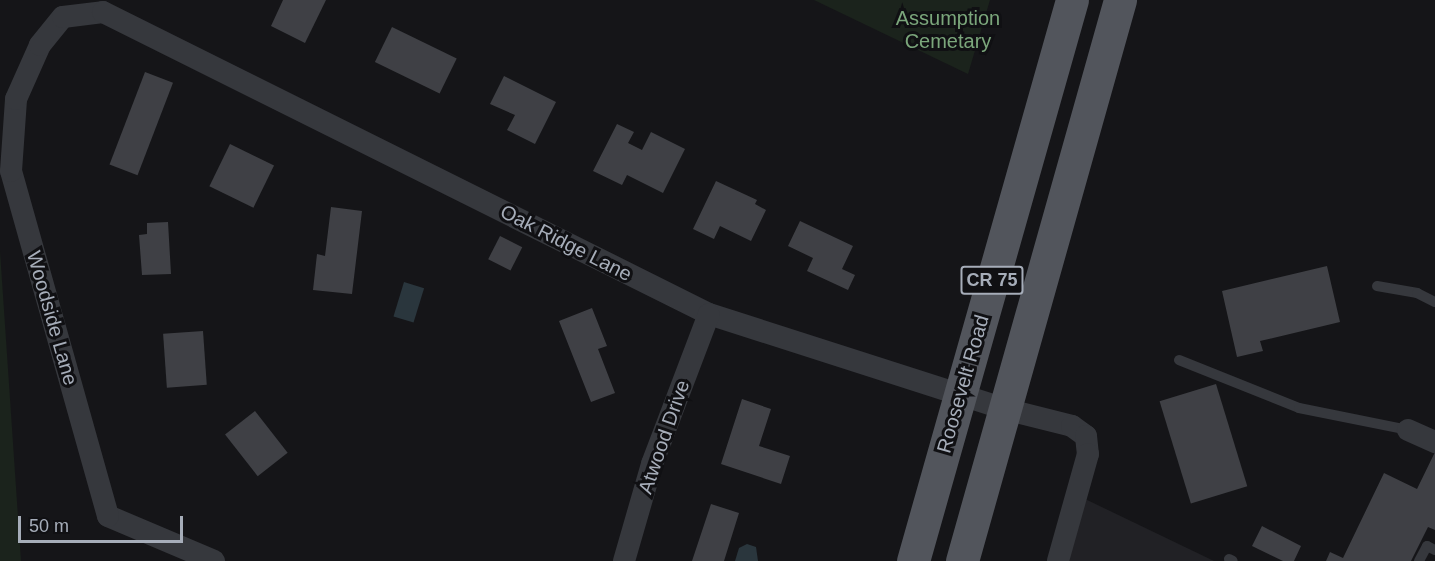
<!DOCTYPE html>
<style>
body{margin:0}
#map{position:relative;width:1435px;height:561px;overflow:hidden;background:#151518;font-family:Arial,sans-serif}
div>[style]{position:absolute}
.built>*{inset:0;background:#212125}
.green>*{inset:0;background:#1b231c}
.water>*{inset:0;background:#2a363d;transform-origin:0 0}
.building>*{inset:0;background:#3f4045;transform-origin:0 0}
.service>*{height:10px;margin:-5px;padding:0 5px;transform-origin:5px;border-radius:5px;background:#36383d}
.minor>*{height:22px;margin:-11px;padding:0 11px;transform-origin:11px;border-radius:11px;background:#36383d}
.primary>*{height:33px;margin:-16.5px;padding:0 16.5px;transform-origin:16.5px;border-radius:16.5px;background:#52555c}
span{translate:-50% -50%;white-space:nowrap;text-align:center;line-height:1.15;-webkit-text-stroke:6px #101013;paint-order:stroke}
.shield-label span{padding:2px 4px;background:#101013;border:2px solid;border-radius:4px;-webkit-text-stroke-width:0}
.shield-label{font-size:18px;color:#a6adb9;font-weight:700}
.park-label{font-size:20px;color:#7ba67b}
.street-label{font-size:20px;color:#a6adb9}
.scale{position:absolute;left:18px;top:516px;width:165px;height:27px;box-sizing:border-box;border:3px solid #a6adb9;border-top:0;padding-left:8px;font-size:18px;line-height:21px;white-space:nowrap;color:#a6adb9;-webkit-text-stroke:4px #101013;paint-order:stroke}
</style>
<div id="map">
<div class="built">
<i style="clip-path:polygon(1083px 498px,1214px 561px,1068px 561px)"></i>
</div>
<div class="green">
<i style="clip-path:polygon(814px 0,990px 0,968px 74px)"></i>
<i style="clip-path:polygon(0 251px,21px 561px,0 561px)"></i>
</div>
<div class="water">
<i style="left:404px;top:282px;width:21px;height:36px;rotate:17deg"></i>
<i style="clip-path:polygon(747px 544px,756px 547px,758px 561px,735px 561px,739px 548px)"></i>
</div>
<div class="building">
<i style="clip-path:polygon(283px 0,326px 0,305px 43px,271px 26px)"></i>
<i style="left:392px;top:27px;width:72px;height:39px;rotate:26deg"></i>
<i style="left:145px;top:72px;width:30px;height:99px;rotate:21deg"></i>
<i style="clip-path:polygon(504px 76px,556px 102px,535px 144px,507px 130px,515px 115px,490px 104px)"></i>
<i style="clip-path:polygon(617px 124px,634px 132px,628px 143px,642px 150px,651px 132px,685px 149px,663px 193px,627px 175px,622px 185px,593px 171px)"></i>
<i style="left:230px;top:144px;width:49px;height:47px;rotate:26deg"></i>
<i style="clip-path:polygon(716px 181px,757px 200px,755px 204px,766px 210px,751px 241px,720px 226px,714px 239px,693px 229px)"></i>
<i style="clip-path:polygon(331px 207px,362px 211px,352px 294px,313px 290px,317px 254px,325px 256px)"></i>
<i style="clip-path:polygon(800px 221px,853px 246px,842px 269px,855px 275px,848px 290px,807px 271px,813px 258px,788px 246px)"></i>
<i style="clip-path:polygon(168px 222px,171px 274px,142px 275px,139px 235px,147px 234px,147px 223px)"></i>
<i style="left:500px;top:236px;width:25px;height:26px;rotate:27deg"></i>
<i style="clip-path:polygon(1327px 266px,1340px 322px,1260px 341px,1263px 351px,1237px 357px,1222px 291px)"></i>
<i style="clip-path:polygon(592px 308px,607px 346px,598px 349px,615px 393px,591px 402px,559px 321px)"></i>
<i style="left:203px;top:331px;width:54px;height:40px;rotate:86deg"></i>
<i style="left:1216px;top:384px;width:107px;height:59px;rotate:73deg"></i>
<i style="clip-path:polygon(742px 399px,771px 409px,759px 446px,790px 456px,781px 484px,721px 464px)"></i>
<i style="left:255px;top:411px;width:53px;height:38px;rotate:52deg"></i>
<i style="clip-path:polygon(1435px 452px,1435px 530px,1428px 527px,1411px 561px,1326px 561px,1330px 552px,1343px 558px,1384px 473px,1417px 489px)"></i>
<i style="clip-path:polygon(711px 504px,739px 513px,724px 561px,692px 561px)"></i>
<i style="clip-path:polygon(1262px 526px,1301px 546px,1294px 561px,1283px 561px,1252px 546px)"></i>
</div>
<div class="service">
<i style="left:1377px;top:286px;width:41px;rotate:9.9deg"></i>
<i style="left:1417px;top:293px;width:20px;rotate:27deg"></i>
<i style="left:1179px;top:360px;width:129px;rotate:21.8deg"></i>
<i style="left:1299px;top:408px;width:111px;rotate:11.4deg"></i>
<i style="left:1229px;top:559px;width:4px;rotate:27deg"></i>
<i style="left:1419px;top:561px;width:17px;rotate:-62deg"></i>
<i style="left:1427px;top:546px;width:9px;rotate:27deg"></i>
</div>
<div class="minor">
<i style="left:1408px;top:430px;width:30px;rotate:24deg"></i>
<i style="left:214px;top:561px;width:115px;rotate:-157deg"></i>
<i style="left:108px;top:516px;width:358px;rotate:-105.7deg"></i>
<i style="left:11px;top:171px;width:72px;rotate:-86deg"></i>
<i style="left:16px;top:99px;width:59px;rotate:-66deg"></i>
<i style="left:40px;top:45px;width:36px;rotate:-51deg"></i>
<i style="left:63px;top:17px;width:40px;rotate:-7.1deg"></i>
<i style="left:103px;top:12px;width:677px;rotate:26.49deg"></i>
<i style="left:709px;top:314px;width:311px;rotate:17.8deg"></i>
<i style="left:1005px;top:409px;width:69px;rotate:14.2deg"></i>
<i style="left:1072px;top:426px;width:17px;rotate:36deg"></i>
<i style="left:1086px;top:436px;width:18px;rotate:84deg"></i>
<i style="left:1088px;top:454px;width:111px;rotate:105.7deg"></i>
<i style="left:624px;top:561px;width:101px;rotate:-73.9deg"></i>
<i style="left:652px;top:464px;width:160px;rotate:-69.2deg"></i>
</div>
<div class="primary">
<i style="left:913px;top:561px;width:583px;rotate:-74.18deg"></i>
<i style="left:962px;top:561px;width:583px;rotate:-74.27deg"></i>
</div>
<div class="shield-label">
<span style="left:992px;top:280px">CR 75</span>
</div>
<div class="park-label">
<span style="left:948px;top:30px">Assumption<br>Cemetary</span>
</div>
<div class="street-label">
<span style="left:566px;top:243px;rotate:27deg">Oak Ridge Lane</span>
<span style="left:52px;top:318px;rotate:74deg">Woodside Lane</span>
<span style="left:963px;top:384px;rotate:-74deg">Roosevelt Road</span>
<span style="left:664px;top:437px;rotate:-71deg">Atwood Drive</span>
</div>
<div class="scale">50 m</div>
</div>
